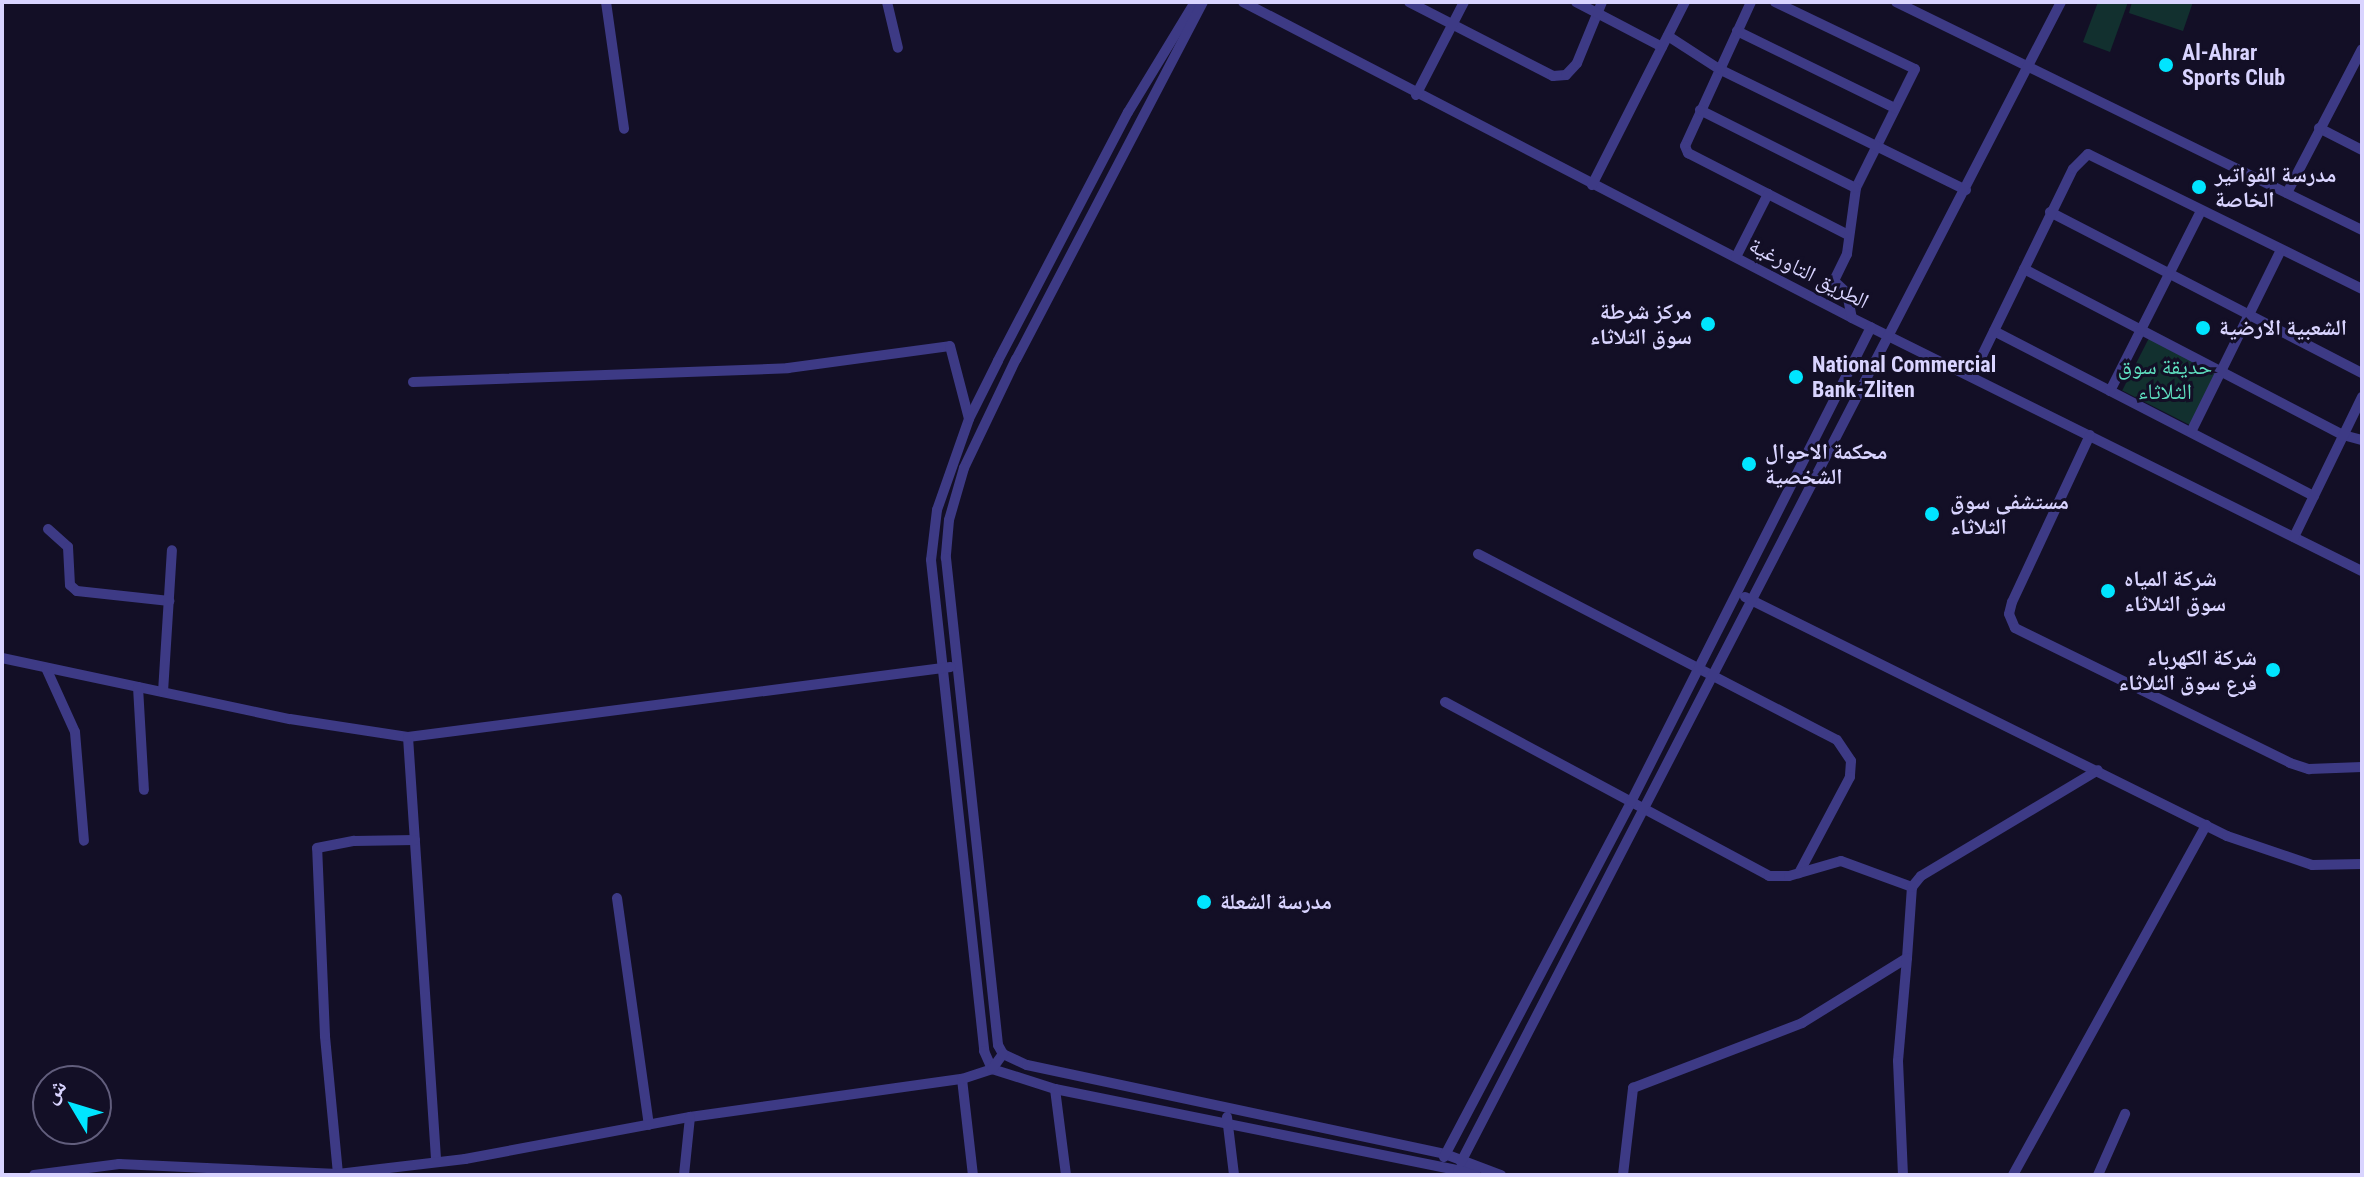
<!DOCTYPE html>
<meta charset="utf-8">
<style>
body{margin:0}
#map{position:relative;width:2364px;height:1177px;overflow:hidden;background:#130f26;font-family:"Roboto Condensed","Noto Naskh Arabic",sans-serif}
div>[style]{position:absolute}
.green>*{inset:0;background:#12302f;transform-origin:0 0}
.minor>*{height:10px;margin:-5px;padding:0 5px;transform-origin:5px;border-radius:5px;background:#3d3a85}
.dots>*{width:22px;height:22px;translate:-50% -50%;box-sizing:border-box;border:4px solid #130f26;border-radius:50%}
span{translate:-50% -50%;white-space:nowrap;text-align:center;line-height:1.15;-webkit-text-stroke:6px #130f26;paint-order:stroke}
.poi-label{font-size:22px;color:#d9d4ff;font-weight:700}
.left{translate:0 -50%;text-align:left}
.right{translate:-100% -50%;text-align:right}
.street-label{font-size:22px;color:#d9d4ff}
.park-label{font-size:22px;color:#5fe0c0}
.frame{position:absolute;inset:0;border:4px solid #d9d4ff;pointer-events:none}
.north{position:absolute;left:32px;top:1065px;width:80px;height:80px;box-sizing:border-box;background:#130f26;border:2px solid #625e7d;border-radius:50%;rotate:308deg;font-size:22px;font-weight:700;line-height:32px;text-align:center;color:#d9d4ff}
.north::after{content:'';display:block;margin:auto;width:28px;height:36px;background:#00e5ff;clip-path:polygon(50% 0,100% 100%,50% 72%,0 100%)}
</style>
<div id="map">
<div class="green">
<i style="clip-path:polygon(2098px 2px,2128px 2px,2110px 52px,2083px 42px)"></i>
<i style="clip-path:polygon(2132px 2px,2193px 2px,2183px 31px,2129px 13px)"></i>
<i style="left:2149px;top:338px;width:77px;height:59px;rotate:27deg"></i>
</div>
<div class="minor">
<i style="left:606px;top:2px;width:128px;rotate:81.9deg"></i>
<i style="left:887px;top:2px;width:47px;rotate:76.6deg"></i>
<i style="left:1195px;top:2px;width:129px;rotate:121.3deg"></i>
<i style="left:1128px;top:112px;width:281px;rotate:117.6deg"></i>
<i style="left:998px;top:361px;width:65px;rotate:116.6deg"></i>
<i style="left:969px;top:419px;width:96px;rotate:109.4deg"></i>
<i style="left:937px;top:510px;width:50px;rotate:96.8deg"></i>
<i style="left:931px;top:560px;width:494px;rotate:83.8deg"></i>
<i style="left:984px;top:1051px;width:20px;rotate:66deg"></i>
<i style="left:992px;top:1069px;width:66px;rotate:17.6deg"></i>
<i style="left:1055px;top:1089px;width:411px;rotate:11.4deg"></i>
<i style="left:1458px;top:1170px;width:19px;rotate:-3deg"></i>
<i style="left:1203px;top:2px;width:403px;rotate:117.6deg"></i>
<i style="left:1016px;top:359px;width:121px;rotate:115.5deg"></i>
<i style="left:964px;top:468px;width:54px;rotate:106.1deg"></i>
<i style="left:949px;top:520px;width:38px;rotate:95deg"></i>
<i style="left:946px;top:558px;width:490px;rotate:83.9deg"></i>
<i style="left:998px;top:1045px;width:10px;rotate:61deg"></i>
<i style="left:1003px;top:1054px;width:26px;rotate:25deg"></i>
<i style="left:1027px;top:1065px;width:427px;rotate:12deg"></i>
<i style="left:1445px;top:1154px;width:60px;rotate:20.6deg"></i>
<i style="left:1243px;top:2px;width:686px;rotate:27.42deg"></i>
<i style="left:1852px;top:318px;width:569px;rotate:26.39deg"></i>
<i style="left:1409px;top:2px;width:162px;rotate:27.2deg"></i>
<i style="left:1553px;top:76px;width:13px;rotate:-4deg"></i>
<i style="left:1566px;top:75px;width:16px;rotate:-47deg"></i>
<i style="left:1577px;top:63px;width:66px;rotate:-67.7deg"></i>
<i style="left:1576px;top:2px;width:97px;rotate:27.6deg"></i>
<i style="left:1751px;top:2px;width:158px;rotate:114.6deg"></i>
<i style="left:1685px;top:146px;width:8px;rotate:67deg"></i>
<i style="left:1688px;top:153px;width:180px;rotate:27.1deg"></i>
<i style="left:1775px;top:2px;width:155px;rotate:25.6deg"></i>
<i style="left:1915px;top:69px;width:133px;rotate:116.4deg"></i>
<i style="left:1856px;top:188px;width:67px;rotate:97.8deg"></i>
<i style="left:1847px;top:254px;width:30px;rotate:116deg"></i>
<i style="left:1834px;top:281px;width:18px;rotate:43deg"></i>
<i style="left:1847px;top:293px;width:25px;rotate:79deg"></i>
<i style="left:1896px;top:2px;width:519px;rotate:26.07deg"></i>
<i style="left:1737px;top:31px;width:176px;rotate:26deg"></i>
<i style="left:1668px;top:36px;width:61px;rotate:32.9deg"></i>
<i style="left:1719px;top:69px;width:275px;rotate:26.1deg"></i>
<i style="left:1416px;top:95px;width:105px;rotate:-62.7deg"></i>
<i style="left:1700px;top:110px;width:174px;rotate:26.6deg"></i>
<i style="left:2319px;top:128px;width:48px;rotate:27.1deg"></i>
<i style="left:1592px;top:185px;width:205px;rotate:-63.1deg"></i>
<i style="left:2287px;top:193px;width:162px;rotate:-62.5deg"></i>
<i style="left:2050px;top:212px;width:351px;rotate:27.3deg"></i>
<i style="left:1736px;top:257px;width:71px;rotate:-63.1deg"></i>
<i style="left:2024px;top:269px;width:360px;rotate:27.5deg"></i>
<i style="left:2343px;top:435px;width:20px;rotate:15deg"></i>
<i style="left:1994px;top:331px;width:360px;rotate:27.3deg"></i>
<i style="left:1972px;top:376px;width:230px;rotate:-64deg"></i>
<i style="left:2073px;top:169px;width:21px;rotate:-45deg"></i>
<i style="left:2088px;top:154px;width:305px;rotate:26.2deg"></i>
<i style="left:413px;top:382px;width:375px;rotate:-2.1deg"></i>
<i style="left:788px;top:368px;width:163px;rotate:-7.7deg"></i>
<i style="left:950px;top:346px;width:75px;rotate:75.4deg"></i>
<i style="left:2110px;top:391px;width:202px;rotate:-63.2deg"></i>
<i style="left:2191px;top:432px;width:203px;rotate:-63.7deg"></i>
<i style="left:2090px;top:435px;width:184px;rotate:115deg"></i>
<i style="left:2012px;top:602px;width:12px;rotate:104deg"></i>
<i style="left:2009px;top:614px;width:15px;rotate:67deg"></i>
<i style="left:2015px;top:628px;width:306px;rotate:26.1deg"></i>
<i style="left:2290px;top:763px;width:20px;rotate:18deg"></i>
<i style="left:2309px;top:769px;width:53px;rotate:-2.2deg"></i>
<i style="left:48px;top:529px;width:27px;rotate:42deg"></i>
<i style="left:68px;top:547px;width:38px;rotate:87deg"></i>
<i style="left:70px;top:585px;width:9px;rotate:41deg"></i>
<i style="left:77px;top:591px;width:93px;rotate:6.2deg"></i>
<i style="left:2294px;top:537px;width:156px;rotate:-64.1deg"></i>
<i style="left:1478px;top:554px;width:404px;rotate:27.4deg"></i>
<i style="left:1837px;top:740px;width:25px;rotate:56deg"></i>
<i style="left:1851px;top:761px;width:16px;rotate:94deg"></i>
<i style="left:1850px;top:777px;width:109px;rotate:118deg"></i>
<i style="left:1745px;top:597px;width:538px;rotate:26.37deg"></i>
<i style="left:2227px;top:836px;width:90px;rotate:18.8deg"></i>
<i style="left:2312px;top:865px;width:50px;rotate:-1.1deg"></i>
<i style="left:2px;top:658px;width:294px;rotate:12deg"></i>
<i style="left:290px;top:719px;width:119px;rotate:8.7deg"></i>
<i style="left:408px;top:737px;width:547px;rotate:-7.35deg"></i>
<i style="left:46px;top:668px;width:70px;rotate:65.6deg"></i>
<i style="left:75px;top:732px;width:109px;rotate:85.3deg"></i>
<i style="left:138px;top:687px;width:103px;rotate:86.7deg"></i>
<i style="left:163px;top:692px;width:142px;rotate:-86.4deg"></i>
<i style="left:1445px;top:702px;width:368px;rotate:28.2deg"></i>
<i style="left:1769px;top:876px;width:20px"></i>
<i style="left:1789px;top:876px;width:54px;rotate:-16.1deg"></i>
<i style="left:1841px;top:861px;width:76px;rotate:20.1deg"></i>
<i style="left:408px;top:737px;width:423px;rotate:86.2deg"></i>
<i style="left:617px;top:898px;width:229px;rotate:82deg"></i>
<i style="left:1907px;top:958px;width:71px;rotate:-86deg"></i>
<i style="left:1912px;top:887px;width:14px;rotate:-51deg"></i>
<i style="left:1921px;top:876px;width:206px;rotate:-30.9deg"></i>
<i style="left:962px;top:1079px;width:97px;rotate:83.5deg"></i>
<i style="left:1055px;top:1089px;width:87px;rotate:82.7deg"></i>
<i style="left:1227px;top:1117px;width:58px;rotate:83.1deg"></i>
<i style="left:1444px;top:1157px;width:401px;rotate:-62.2deg"></i>
<i style="left:1631px;top:802px;width:532px;rotate:-63.19deg"></i>
<i style="left:1461px;top:1162px;width:1306px;rotate:-62.65deg"></i>
<i style="left:338px;top:1174px;width:139px;rotate:-95.4deg"></i>
<i style="left:325px;top:1036px;width:188px;rotate:-92.4deg"></i>
<i style="left:317px;top:848px;width:38px;rotate:-11deg"></i>
<i style="left:354px;top:841px;width:61px;rotate:-0.9deg"></i>
<i style="left:34px;top:1175px;width:86px;rotate:-7.4deg"></i>
<i style="left:119px;top:1164px;width:219px;rotate:2.6deg"></i>
<i style="left:338px;top:1174px;width:128px;rotate:-6.7deg"></i>
<i style="left:465px;top:1159px;width:229px;rotate:-10.6deg"></i>
<i style="left:690px;top:1117px;width:275px;rotate:-8deg"></i>
<i style="left:962px;top:1079px;width:32px;rotate:-18deg"></i>
<i style="left:992px;top:1069px;width:19px;rotate:-54deg"></i>
<i style="left:684px;top:1175px;width:58px;rotate:-84.1deg"></i>
<i style="left:1623px;top:1175px;width:88px;rotate:-83.4deg"></i>
<i style="left:1633px;top:1088px;width:181px;rotate:-21deg"></i>
<i style="left:1802px;top:1023px;width:123px;rotate:-31.8deg"></i>
<i style="left:1907px;top:958px;width:103px;rotate:95deg"></i>
<i style="left:1898px;top:1061px;width:114px;rotate:87.5deg"></i>
<i style="left:2013px;top:1175px;width:400px;rotate:-61.1deg"></i>
<i style="left:2098px;top:1175px;width:67px;rotate:-66.1deg"></i>
</div>
<div class="dots">
<i style="left:2166px;top:65px;background:#00e5ff"></i>
<i style="left:2199px;top:187px;background:#00e5ff"></i>
<i style="left:1708px;top:324px;background:#00e5ff"></i>
<i style="left:2203px;top:328px;background:#00e5ff"></i>
<i style="left:1796px;top:377px;background:#00e5ff"></i>
<i style="left:1749px;top:464px;background:#00e5ff"></i>
<i style="left:1932px;top:514px;background:#00e5ff"></i>
<i style="left:2108px;top:591px;background:#00e5ff"></i>
<i style="left:2273px;top:670px;background:#00e5ff"></i>
<i style="left:1204px;top:902px;background:#00e5ff"></i>
</div>
<div class="poi-label">
<span class="left" style="left:2182px;top:65px">Al-Ahrar<br>Sports Club</span>
<span class="left" style="left:2215px;top:187px">مدرسة الفواتير<br>الخاصة</span>
<span class="right" style="left:1692px;top:324px">مركز شرطة<br>سوق الثلاثاء</span>
<span class="left" style="left:2219px;top:328px">الشعبية الارضية</span>
<span class="left" style="left:1812px;top:377px">National Commercial<br>Bank-Zliten</span>
<span class="left" style="left:1765px;top:464px">محكمة الاحوال<br>الشخصية</span>
<span class="left" style="left:1950px;top:514px">مستشفى سوق<br>الثلاثاء</span>
<span class="left" style="left:2124px;top:591px">شركة المياه<br>سوق الثلاثاء</span>
<span class="right" style="left:2257px;top:670px">شركة الكهرباء<br>فرع سوق الثلاثاء</span>
<span class="left" style="left:1220px;top:902px">مدرسة الشعلة</span>
</div>
<div class="street-label">
<span style="left:1809px;top:273px;rotate:27deg">الطريق التاورغية</span>
</div>
<div class="park-label">
<span style="left:2165px;top:379px">حديقة سوق<br>الثلاثاء</span>
</div>
<div class="frame"></div>
<div class="north">ش</div>
</div>
